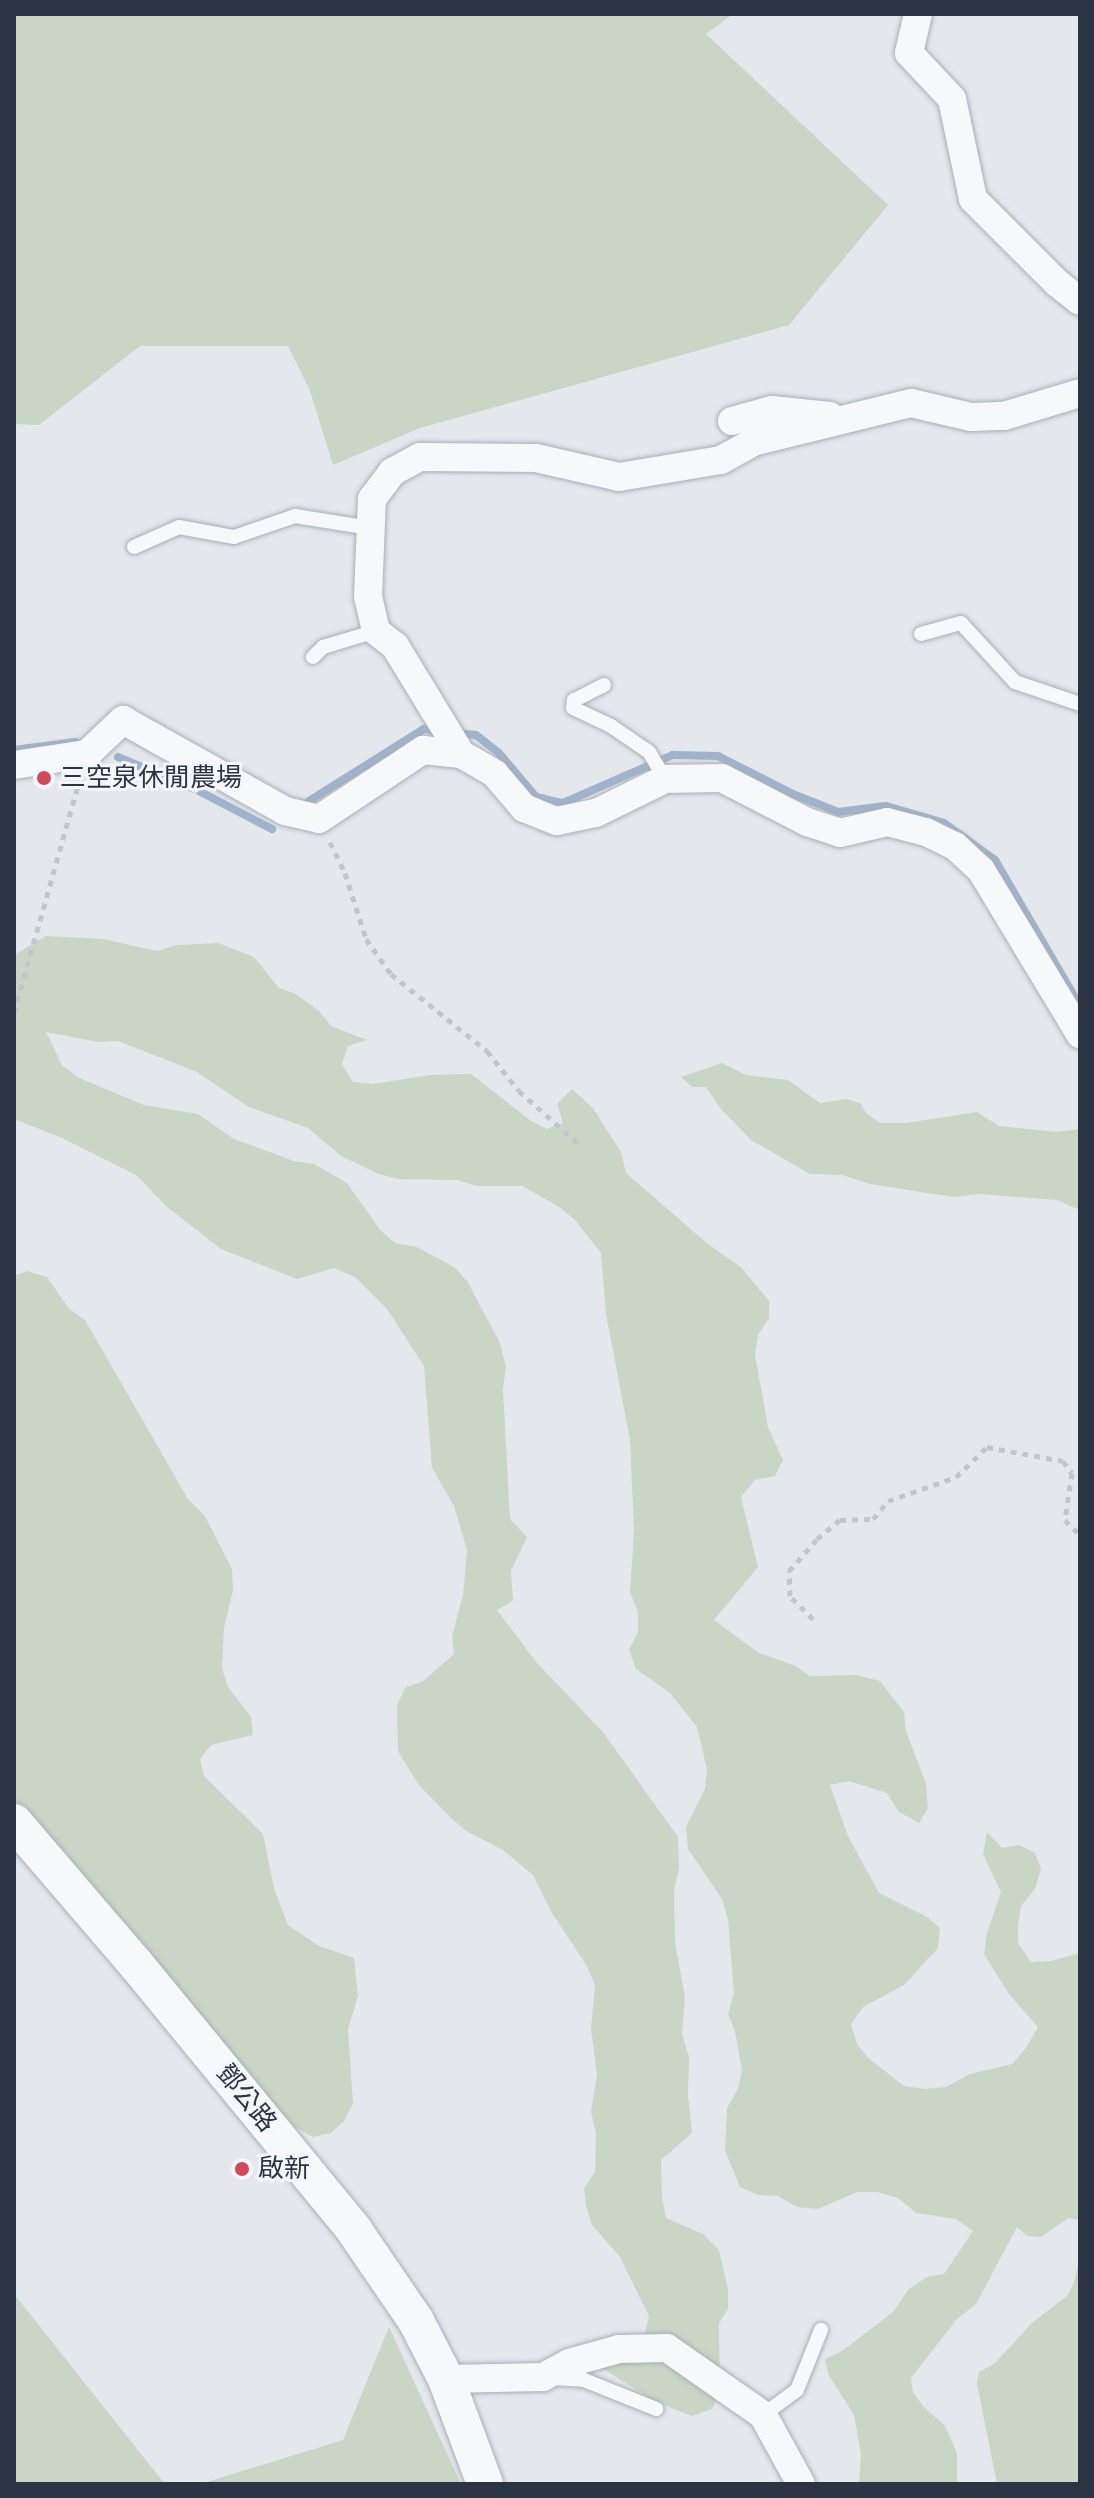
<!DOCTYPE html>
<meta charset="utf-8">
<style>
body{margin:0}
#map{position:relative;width:1094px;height:2498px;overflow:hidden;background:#e4e7ec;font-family:Roboto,"Noto Sans TC",sans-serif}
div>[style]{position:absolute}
.green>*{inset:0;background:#c9d6c5}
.stream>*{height:8px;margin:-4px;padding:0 4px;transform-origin:4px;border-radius:4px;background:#9fb4cc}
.path>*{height:5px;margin-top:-2.5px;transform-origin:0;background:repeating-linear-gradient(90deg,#c2c5cb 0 6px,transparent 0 12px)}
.roads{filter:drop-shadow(0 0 2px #a9aeb7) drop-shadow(0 0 2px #a9aeb7)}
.service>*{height:14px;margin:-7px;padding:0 7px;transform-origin:7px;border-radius:7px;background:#f7f8fa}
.minor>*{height:28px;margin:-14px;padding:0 14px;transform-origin:14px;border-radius:14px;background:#f7f8fa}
.tertiary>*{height:36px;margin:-18px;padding:0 18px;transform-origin:18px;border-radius:18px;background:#f7f8fa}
.dots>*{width:22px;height:22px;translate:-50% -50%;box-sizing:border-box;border:4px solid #f4f6f9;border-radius:50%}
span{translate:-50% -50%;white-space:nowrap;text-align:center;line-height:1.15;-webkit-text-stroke:6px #f4f6f9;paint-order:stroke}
.poi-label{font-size:26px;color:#2b3445}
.left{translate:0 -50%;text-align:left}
.street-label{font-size:26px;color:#2b3445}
.frame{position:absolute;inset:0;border:16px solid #2b3445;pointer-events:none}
</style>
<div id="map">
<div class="green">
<i style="clip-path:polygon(14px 14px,733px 14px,706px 34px,888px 205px,789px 325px,420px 428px,333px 465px,310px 391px,288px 346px,140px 346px,39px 425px,14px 424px)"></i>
<i style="clip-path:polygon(46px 936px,103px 939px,157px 951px,177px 945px,218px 943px,254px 957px,279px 988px,294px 993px,319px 1011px,331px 1026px,367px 1040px,348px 1046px,342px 1064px,353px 1082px,373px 1084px,429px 1075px,471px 1074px,531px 1121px,547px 1129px,563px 1123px,557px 1104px,572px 1089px,593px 1108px,621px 1152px,626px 1173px,709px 1245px,741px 1267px,769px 1301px,769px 1318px,758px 1335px,755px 1355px,768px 1427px,783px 1460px,775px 1476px,755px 1480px,741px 1497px,758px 1567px,714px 1620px,759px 1653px,796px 1666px,810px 1676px,856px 1675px,880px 1681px,904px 1712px,906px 1731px,926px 1784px,928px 1808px,919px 1823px,899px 1812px,887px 1793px,849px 1781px,830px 1785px,848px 1836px,879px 1893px,927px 1917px,940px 1928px,938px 1948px,904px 1985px,863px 2007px,851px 2024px,857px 2044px,868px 2058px,904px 2086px,925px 2089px,946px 2087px,970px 2074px,1012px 2064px,1026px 2048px,1038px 2027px,1009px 1994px,984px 1954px,987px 1933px,1001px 1892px,983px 1854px,987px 1832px,1002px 1848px,1019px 1845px,1035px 1853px,1041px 1869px,1035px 1889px,1021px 1906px,1018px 1926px,1018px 1943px,1031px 1962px,1051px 1961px,1080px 1953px,1080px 2220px,1068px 2218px,1041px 2237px,1027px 2236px,1017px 2227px,976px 2304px,957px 2319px,911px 2378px,913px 2392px,923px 2406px,945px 2426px,957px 2453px,957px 2480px,960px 2484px,859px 2484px,861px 2454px,854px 2415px,829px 2376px,825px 2359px,842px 2351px,893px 2312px,909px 2289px,927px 2277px,944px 2274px,973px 2231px,956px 2219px,916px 2213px,898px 2198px,877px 2192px,857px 2192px,818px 2209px,797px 2207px,778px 2196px,759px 2195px,740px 2187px,725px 2151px,727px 2108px,738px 2089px,742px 2070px,735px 2031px,728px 2014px,734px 1993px,728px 1919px,722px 1899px,688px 1849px,686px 1827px,705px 1789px,707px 1769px,697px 1727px,670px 1693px,636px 1669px,629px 1650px,638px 1632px,638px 1612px,630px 1592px,634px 1530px,630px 1440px,606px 1314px,601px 1253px,575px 1220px,558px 1206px,522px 1186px,477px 1186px,457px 1180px,398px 1179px,379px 1174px,341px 1156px,308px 1128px,249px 1107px,197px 1072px,118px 1041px,98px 1042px,46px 1032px,62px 1065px,77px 1077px,144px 1105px,198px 1114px,234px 1139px,294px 1161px,314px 1164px,347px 1183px,380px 1230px,395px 1243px,417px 1247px,454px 1267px,467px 1281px,500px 1343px,506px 1367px,503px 1390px,510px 1519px,527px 1537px,511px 1571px,513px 1601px,497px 1610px,537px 1663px,603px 1732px,678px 1837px,679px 1869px,674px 1890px,675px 1942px,685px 1997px,682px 2034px,689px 2057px,688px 2095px,692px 2133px,661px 2160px,662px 2196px,666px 2218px,703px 2234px,719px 2250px,728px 2289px,728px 2309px,719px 2323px,720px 2392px,712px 2409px,692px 2416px,654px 2401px,599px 2366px,644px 2339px,649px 2316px,620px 2257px,592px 2225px,586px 2206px,584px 2188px,595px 2172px,596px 2133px,591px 2112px,597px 2075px,591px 2028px,595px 1986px,587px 1966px,552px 1913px,533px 1875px,503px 1850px,466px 1831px,450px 1817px,418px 1784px,398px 1751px,397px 1705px,406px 1687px,422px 1682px,454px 1654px,452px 1636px,463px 1595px,467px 1550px,454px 1506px,432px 1468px,424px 1366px,387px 1309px,355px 1277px,334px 1268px,297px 1279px,221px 1249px,166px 1206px,136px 1175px,62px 1138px,14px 1119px,14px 955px)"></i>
<i style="clip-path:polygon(722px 1063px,746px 1075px,788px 1080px,820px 1103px,846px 1099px,860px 1103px,867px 1114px,880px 1123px,906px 1123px,977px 1112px,999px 1126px,1056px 1132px,1080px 1129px,1080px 1210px,1057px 1200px,980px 1194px,953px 1197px,870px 1184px,842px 1175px,810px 1174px,751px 1140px,721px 1109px,706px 1087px,692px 1087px,681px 1077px)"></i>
<i style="clip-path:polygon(27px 1271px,47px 1277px,69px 1309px,85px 1320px,188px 1499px,205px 1516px,232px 1569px,233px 1590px,224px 1628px,222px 1668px,228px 1687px,251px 1717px,253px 1735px,211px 1745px,200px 1759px,204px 1776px,263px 1834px,274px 1888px,288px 1925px,319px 1946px,354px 1958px,358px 1996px,348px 2029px,353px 2103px,344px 2121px,331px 2133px,313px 2137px,294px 2127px,14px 1806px,14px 1276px)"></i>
<i style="clip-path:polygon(1080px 2255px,1080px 2484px,997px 2484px,977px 2384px,979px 2372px,994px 2364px,1033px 2322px,1067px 2296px,1074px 2283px)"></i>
<i style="clip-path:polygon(14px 2294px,165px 2484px,14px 2484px)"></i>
<i style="clip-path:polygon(389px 2327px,461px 2484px,200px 2484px,343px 2440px)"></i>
</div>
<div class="stream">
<i style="left:457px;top:733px;width:19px;rotate:6deg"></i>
<i style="left:476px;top:735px;width:29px;rotate:38deg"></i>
<i style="left:499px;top:753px;width:57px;rotate:49.9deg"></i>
<i style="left:536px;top:797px;width:28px;rotate:13deg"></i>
<i style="left:563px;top:803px;width:120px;rotate:-23.6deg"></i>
<i style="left:673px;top:755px;width:45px;rotate:1.3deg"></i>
<i style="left:718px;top:756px;width:84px;rotate:26.9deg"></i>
<i style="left:793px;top:794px;width:48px;rotate:21.8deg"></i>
<i style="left:838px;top:812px;width:48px;rotate:-7.1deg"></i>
<i style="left:886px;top:806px;width:60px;rotate:16.3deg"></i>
<i style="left:944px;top:823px;width:63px;rotate:36deg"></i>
<i style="left:995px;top:860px;width:169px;rotate:59.8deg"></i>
<i style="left:14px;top:750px;width:62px;rotate:-7.5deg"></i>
<i style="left:118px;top:757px;width:83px;rotate:22.6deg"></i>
<i style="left:195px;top:789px;width:87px;rotate:27.5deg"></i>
<i style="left:309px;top:801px;width:136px;rotate:-32.1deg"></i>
<i style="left:424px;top:729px;width:16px;rotate:7deg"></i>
</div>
<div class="path">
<i style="left:330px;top:842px;width:34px;rotate:64deg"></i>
<i style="left:345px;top:873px;width:69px;rotate:72.3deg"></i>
<i style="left:366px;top:939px;width:43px;rotate:54.5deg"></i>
<i style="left:391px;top:974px;width:123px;rotate:38.7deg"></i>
<i style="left:487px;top:1051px;width:51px;rotate:51.3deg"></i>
<i style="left:519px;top:1091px;width:80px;rotate:41.5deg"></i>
<i style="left:14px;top:1013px;width:240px;rotate:-74.3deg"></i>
<i style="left:813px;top:1619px;width:33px;rotate:-135deg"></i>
<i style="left:790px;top:1596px;width:25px;rotate:-92deg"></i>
<i style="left:789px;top:1571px;width:43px;rotate:-48.8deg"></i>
<i style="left:817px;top:1539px;width:30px;rotate:-40deg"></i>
<i style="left:840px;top:1520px;width:33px;rotate:-2deg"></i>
<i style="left:873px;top:1519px;width:23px;rotate:-50deg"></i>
<i style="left:888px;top:1501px;width:72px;rotate:-19.4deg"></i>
<i style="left:956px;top:1477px;width:43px;rotate:-44.1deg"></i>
<i style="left:987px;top:1447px;width:77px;rotate:10.4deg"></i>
<i style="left:1063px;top:1461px;width:15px;rotate:53deg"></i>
<i style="left:1072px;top:1473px;width:48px;rotate:98.5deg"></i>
<i style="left:1065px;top:1520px;width:21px;rotate:45deg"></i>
</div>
<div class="roads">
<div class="service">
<i style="left:134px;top:547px;width:49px;rotate:-24deg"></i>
<i style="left:179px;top:527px;width:56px;rotate:10.3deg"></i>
<i style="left:234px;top:537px;width:65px;rotate:-19deg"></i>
<i style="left:295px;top:516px;width:76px;rotate:9.1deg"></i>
<i style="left:921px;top:634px;width:41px;rotate:-15.4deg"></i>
<i style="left:961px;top:623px;width:80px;rotate:47.5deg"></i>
<i style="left:1015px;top:682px;width:69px;rotate:18.7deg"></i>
<i style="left:313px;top:657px;width:14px;rotate:-45deg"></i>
<i style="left:323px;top:647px;width:55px;rotate:-16.8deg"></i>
<i style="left:604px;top:685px;width:34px;rotate:153deg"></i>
<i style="left:574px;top:700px;width:8px;rotate:97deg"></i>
<i style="left:573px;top:708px;width:42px;rotate:25.3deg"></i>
<i style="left:611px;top:726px;width:46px;rotate:34.4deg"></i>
<i style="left:649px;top:752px;width:31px;rotate:59deg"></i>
<i style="left:550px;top:2378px;width:34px;rotate:3deg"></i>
<i style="left:584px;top:2380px;width:78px;rotate:21.9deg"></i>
<i style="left:763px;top:2415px;width:42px;rotate:-36.3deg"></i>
<i style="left:797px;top:2390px;width:65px;rotate:-68.2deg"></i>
</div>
<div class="minor">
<i style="left:918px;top:14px;width:40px;rotate:103deg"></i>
<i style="left:909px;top:53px;width:63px;rotate:46.9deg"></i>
<i style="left:952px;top:99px;width:102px;rotate:78.1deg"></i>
<i style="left:973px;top:199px;width:119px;rotate:45deg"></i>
<i style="left:1057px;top:283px;width:29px;rotate:38deg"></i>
<i style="left:732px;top:421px;width:41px;rotate:-15.4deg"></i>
<i style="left:772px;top:410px;width:58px;rotate:5.9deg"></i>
<i style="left:461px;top:754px;width:127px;rotate:-121.4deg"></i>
<i style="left:395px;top:646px;width:24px;rotate:-142deg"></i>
<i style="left:376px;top:631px;width:35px;rotate:-103deg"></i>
<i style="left:368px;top:597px;width:98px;rotate:-87.7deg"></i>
<i style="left:372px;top:499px;width:34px;rotate:-53deg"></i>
<i style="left:392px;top:472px;width:32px;rotate:-28deg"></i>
<i style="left:420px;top:457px;width:116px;rotate:0.5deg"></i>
<i style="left:536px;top:458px;width:85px;rotate:12.9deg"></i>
<i style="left:619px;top:477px;width:103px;rotate:-9.5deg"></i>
<i style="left:721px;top:460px;width:37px;rotate:-29deg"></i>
<i style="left:753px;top:442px;width:163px;rotate:-13.9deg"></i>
<i style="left:911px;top:403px;width:62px;rotate:13.1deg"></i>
<i style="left:971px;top:417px;width:33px;rotate:-2deg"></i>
<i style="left:1004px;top:416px;width:79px;rotate:-16.8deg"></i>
<i style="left:14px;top:765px;width:74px;rotate:-8.6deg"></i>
<i style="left:87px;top:754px;width:50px;rotate:-43.4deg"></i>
<i style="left:123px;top:720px;width:186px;rotate:29.3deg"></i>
<i style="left:285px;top:811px;width:35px;rotate:13deg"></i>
<i style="left:319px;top:819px;width:125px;rotate:-33.6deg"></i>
<i style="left:423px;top:750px;width:38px;rotate:6deg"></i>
<i style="left:461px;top:754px;width:39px;rotate:30deg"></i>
<i style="left:495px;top:774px;width:45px;rotate:49.5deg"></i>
<i style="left:524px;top:808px;width:35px;rotate:22deg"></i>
<i style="left:557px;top:821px;width:40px;rotate:-12deg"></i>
<i style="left:596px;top:813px;width:77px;rotate:-26.2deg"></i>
<i style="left:665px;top:779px;width:57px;rotate:-1deg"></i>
<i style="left:722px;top:778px;width:96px;rotate:27.4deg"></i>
<i style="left:807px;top:822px;width:35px;rotate:18deg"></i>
<i style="left:840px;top:833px;width:48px;rotate:-13.2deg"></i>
<i style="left:887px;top:822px;width:40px;rotate:14.4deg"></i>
<i style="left:926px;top:832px;width:32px;rotate:26deg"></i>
<i style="left:955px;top:846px;width:35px;rotate:43deg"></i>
<i style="left:981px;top:870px;width:192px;rotate:58.9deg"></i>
<i style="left:446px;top:2379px;width:97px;rotate:-1.2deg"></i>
<i style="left:543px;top:2377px;width:30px;rotate:-28deg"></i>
<i style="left:569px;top:2363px;width:52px;rotate:-15.6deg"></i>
<i style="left:619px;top:2349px;width:48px;rotate:-1.2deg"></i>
<i style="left:667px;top:2348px;width:117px;rotate:34.9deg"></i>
<i style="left:763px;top:2415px;width:79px;rotate:61.2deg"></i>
</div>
<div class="tertiary">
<i style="left:14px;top:1822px;width:186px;rotate:49.4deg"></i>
<i style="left:135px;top:1963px;width:345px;rotate:50.6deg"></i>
<i style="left:354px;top:2230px;width:110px;rotate:55.7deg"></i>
<i style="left:416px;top:2321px;width:65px;rotate:62.7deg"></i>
<i style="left:446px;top:2379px;width:112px;rotate:69.6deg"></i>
</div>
</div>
<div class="dots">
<i style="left:44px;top:778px;background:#d1495b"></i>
<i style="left:242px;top:2169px;background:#d1495b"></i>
</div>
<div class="poi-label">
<span class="left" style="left:60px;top:778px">三空泉休閒農場</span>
<span class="left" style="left:258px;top:2169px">啟新</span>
</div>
<div class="street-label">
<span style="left:246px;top:2098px;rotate:51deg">鄧公路</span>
</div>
<div class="frame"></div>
</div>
